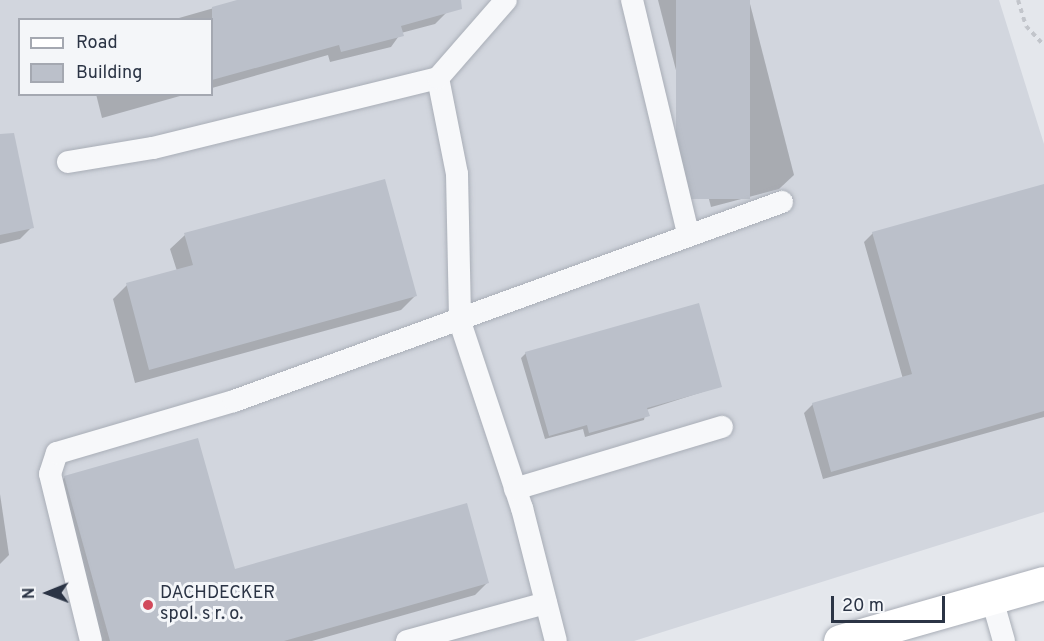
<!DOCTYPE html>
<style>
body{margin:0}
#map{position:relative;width:1044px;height:641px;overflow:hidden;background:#e4e7ec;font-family:Overpass,sans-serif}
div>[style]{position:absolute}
.built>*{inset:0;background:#d2d6de}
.shadow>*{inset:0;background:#0003}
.building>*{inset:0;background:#bbc0ca;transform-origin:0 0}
.path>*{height:4px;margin-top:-2px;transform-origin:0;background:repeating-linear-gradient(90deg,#c2c5cb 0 4.5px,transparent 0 9px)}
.roads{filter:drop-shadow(0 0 2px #a9aeb7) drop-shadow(0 0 2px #a9aeb7)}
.lane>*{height:22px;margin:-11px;padding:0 11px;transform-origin:11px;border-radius:11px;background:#f7f8fa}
.primary>*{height:33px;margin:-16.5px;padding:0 16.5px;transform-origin:16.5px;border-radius:16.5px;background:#fff}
.dots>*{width:16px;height:16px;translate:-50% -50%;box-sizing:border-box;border:3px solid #f4f6f9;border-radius:50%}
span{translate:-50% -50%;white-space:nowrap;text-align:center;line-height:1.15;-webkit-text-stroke:6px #f4f6f9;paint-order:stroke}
.poi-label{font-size:18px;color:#2b3445}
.left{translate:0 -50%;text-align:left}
.legend{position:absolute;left:18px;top:18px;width:195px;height:78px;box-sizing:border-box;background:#f4f6f9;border:2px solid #a4a8b1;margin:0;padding:8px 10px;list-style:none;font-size:18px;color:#2b3445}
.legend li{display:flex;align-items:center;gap:12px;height:30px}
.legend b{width:30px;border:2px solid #a4a8b1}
.north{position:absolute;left:18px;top:563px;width:60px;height:60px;-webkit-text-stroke:4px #f4f6f9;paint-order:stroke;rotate:269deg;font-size:16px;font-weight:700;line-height:24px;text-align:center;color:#2b3445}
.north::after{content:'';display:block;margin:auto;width:21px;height:27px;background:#2b3445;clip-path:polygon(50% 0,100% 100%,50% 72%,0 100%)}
.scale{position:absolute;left:831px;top:596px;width:114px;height:27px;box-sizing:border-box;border:3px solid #2b3445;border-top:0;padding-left:8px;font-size:18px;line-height:21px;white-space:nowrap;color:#2b3445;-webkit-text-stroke:4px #f4f6f9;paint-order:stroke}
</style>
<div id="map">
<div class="built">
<i style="clip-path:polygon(evenodd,0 0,999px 0,1044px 144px,1044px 512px,634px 641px,0 641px,0 0,20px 20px,212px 20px,212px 94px,20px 94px,20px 20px)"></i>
</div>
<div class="shadow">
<i style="clip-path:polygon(242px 0,443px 0,446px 13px,435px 24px,401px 33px,391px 47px,330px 62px,328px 55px,212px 88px,212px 20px,172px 20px)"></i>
<i style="clip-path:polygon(658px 0,749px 0,794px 175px,779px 189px,711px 207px)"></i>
<i style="clip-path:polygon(96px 94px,187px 94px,102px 118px)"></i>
<i style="clip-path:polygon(0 137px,32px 227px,20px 239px,0 244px)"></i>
<i style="clip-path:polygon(1044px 205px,1044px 417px,823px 479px,804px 413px,813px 404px,903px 379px,864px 242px,873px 233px)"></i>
<i style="clip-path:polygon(185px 235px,415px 296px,401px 310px,135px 383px,113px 299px,127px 285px,177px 271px,170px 249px)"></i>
<i style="clip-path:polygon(526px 353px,721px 386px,646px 410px,644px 420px,585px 437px,583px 429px,545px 439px,521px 358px)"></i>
<i style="clip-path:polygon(65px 477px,234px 570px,487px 583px,475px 595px,312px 641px,95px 641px,53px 489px)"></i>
<i style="clip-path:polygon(0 494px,9px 555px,0 564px)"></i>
</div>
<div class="building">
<i style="clip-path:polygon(237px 0,461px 0,462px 9px,401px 26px,404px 36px,341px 52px,339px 45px,212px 80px,212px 7px)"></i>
<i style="left:676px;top:0;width:74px;height:199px"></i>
<i style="clip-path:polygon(14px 133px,34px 228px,0 235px,0 134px)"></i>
<i style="clip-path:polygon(385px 179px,417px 296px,149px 370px,126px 283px,193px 265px,184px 233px)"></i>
<i style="clip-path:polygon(1044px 184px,1044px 411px,831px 472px,812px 403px,912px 374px,872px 232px)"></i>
<i style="clip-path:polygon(699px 303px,722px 387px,647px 408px,650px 416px,589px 433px,587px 425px,549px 436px,525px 352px)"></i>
<i style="clip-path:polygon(198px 438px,235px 569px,467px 503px,489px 583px,284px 641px,110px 641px,64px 476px)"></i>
</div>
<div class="path">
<i style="left:1018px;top:0;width:27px;rotate:73deg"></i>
<i style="left:1026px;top:26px;width:26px;rotate:47deg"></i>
</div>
<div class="roads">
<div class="lane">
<i style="left:632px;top:0;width:241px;rotate:76.5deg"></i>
<i style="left:438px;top:78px;width:98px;rotate:78.8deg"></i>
<i style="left:457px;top:174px;width:148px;rotate:88.8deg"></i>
<i style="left:460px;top:322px;width:196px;rotate:71.6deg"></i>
<i style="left:522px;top:508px;width:137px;rotate:75.7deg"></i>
<i style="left:68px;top:162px;width:86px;rotate:-9.4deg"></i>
<i style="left:153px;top:148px;width:293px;rotate:-13.8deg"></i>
<i style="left:438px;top:78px;width:103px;rotate:-48.9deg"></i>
<i style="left:515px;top:489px;width:216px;rotate:-16.7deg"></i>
<i style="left:992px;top:599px;width:44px;rotate:74.1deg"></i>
<i style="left:91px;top:641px;width:172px;rotate:-103.8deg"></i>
<i style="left:50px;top:474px;width:22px;rotate:-72deg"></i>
<i style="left:57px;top:453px;width:184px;rotate:-16.4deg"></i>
<i style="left:234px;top:401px;width:583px;rotate:-19.96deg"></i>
<i style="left:407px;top:641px;width:144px;rotate:-15.3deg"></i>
</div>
<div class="primary">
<i style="left:840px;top:641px;width:212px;rotate:-15.9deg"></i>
</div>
</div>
<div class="dots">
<i style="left:148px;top:605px;background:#d1495b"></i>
</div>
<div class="poi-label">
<span class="left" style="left:160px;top:605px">DACHDECKER<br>spol. s r. o.</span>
</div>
<ul class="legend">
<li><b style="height:8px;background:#fff"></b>Road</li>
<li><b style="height:16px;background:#bbc0ca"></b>Building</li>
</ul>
<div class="north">N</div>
<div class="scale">20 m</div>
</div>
